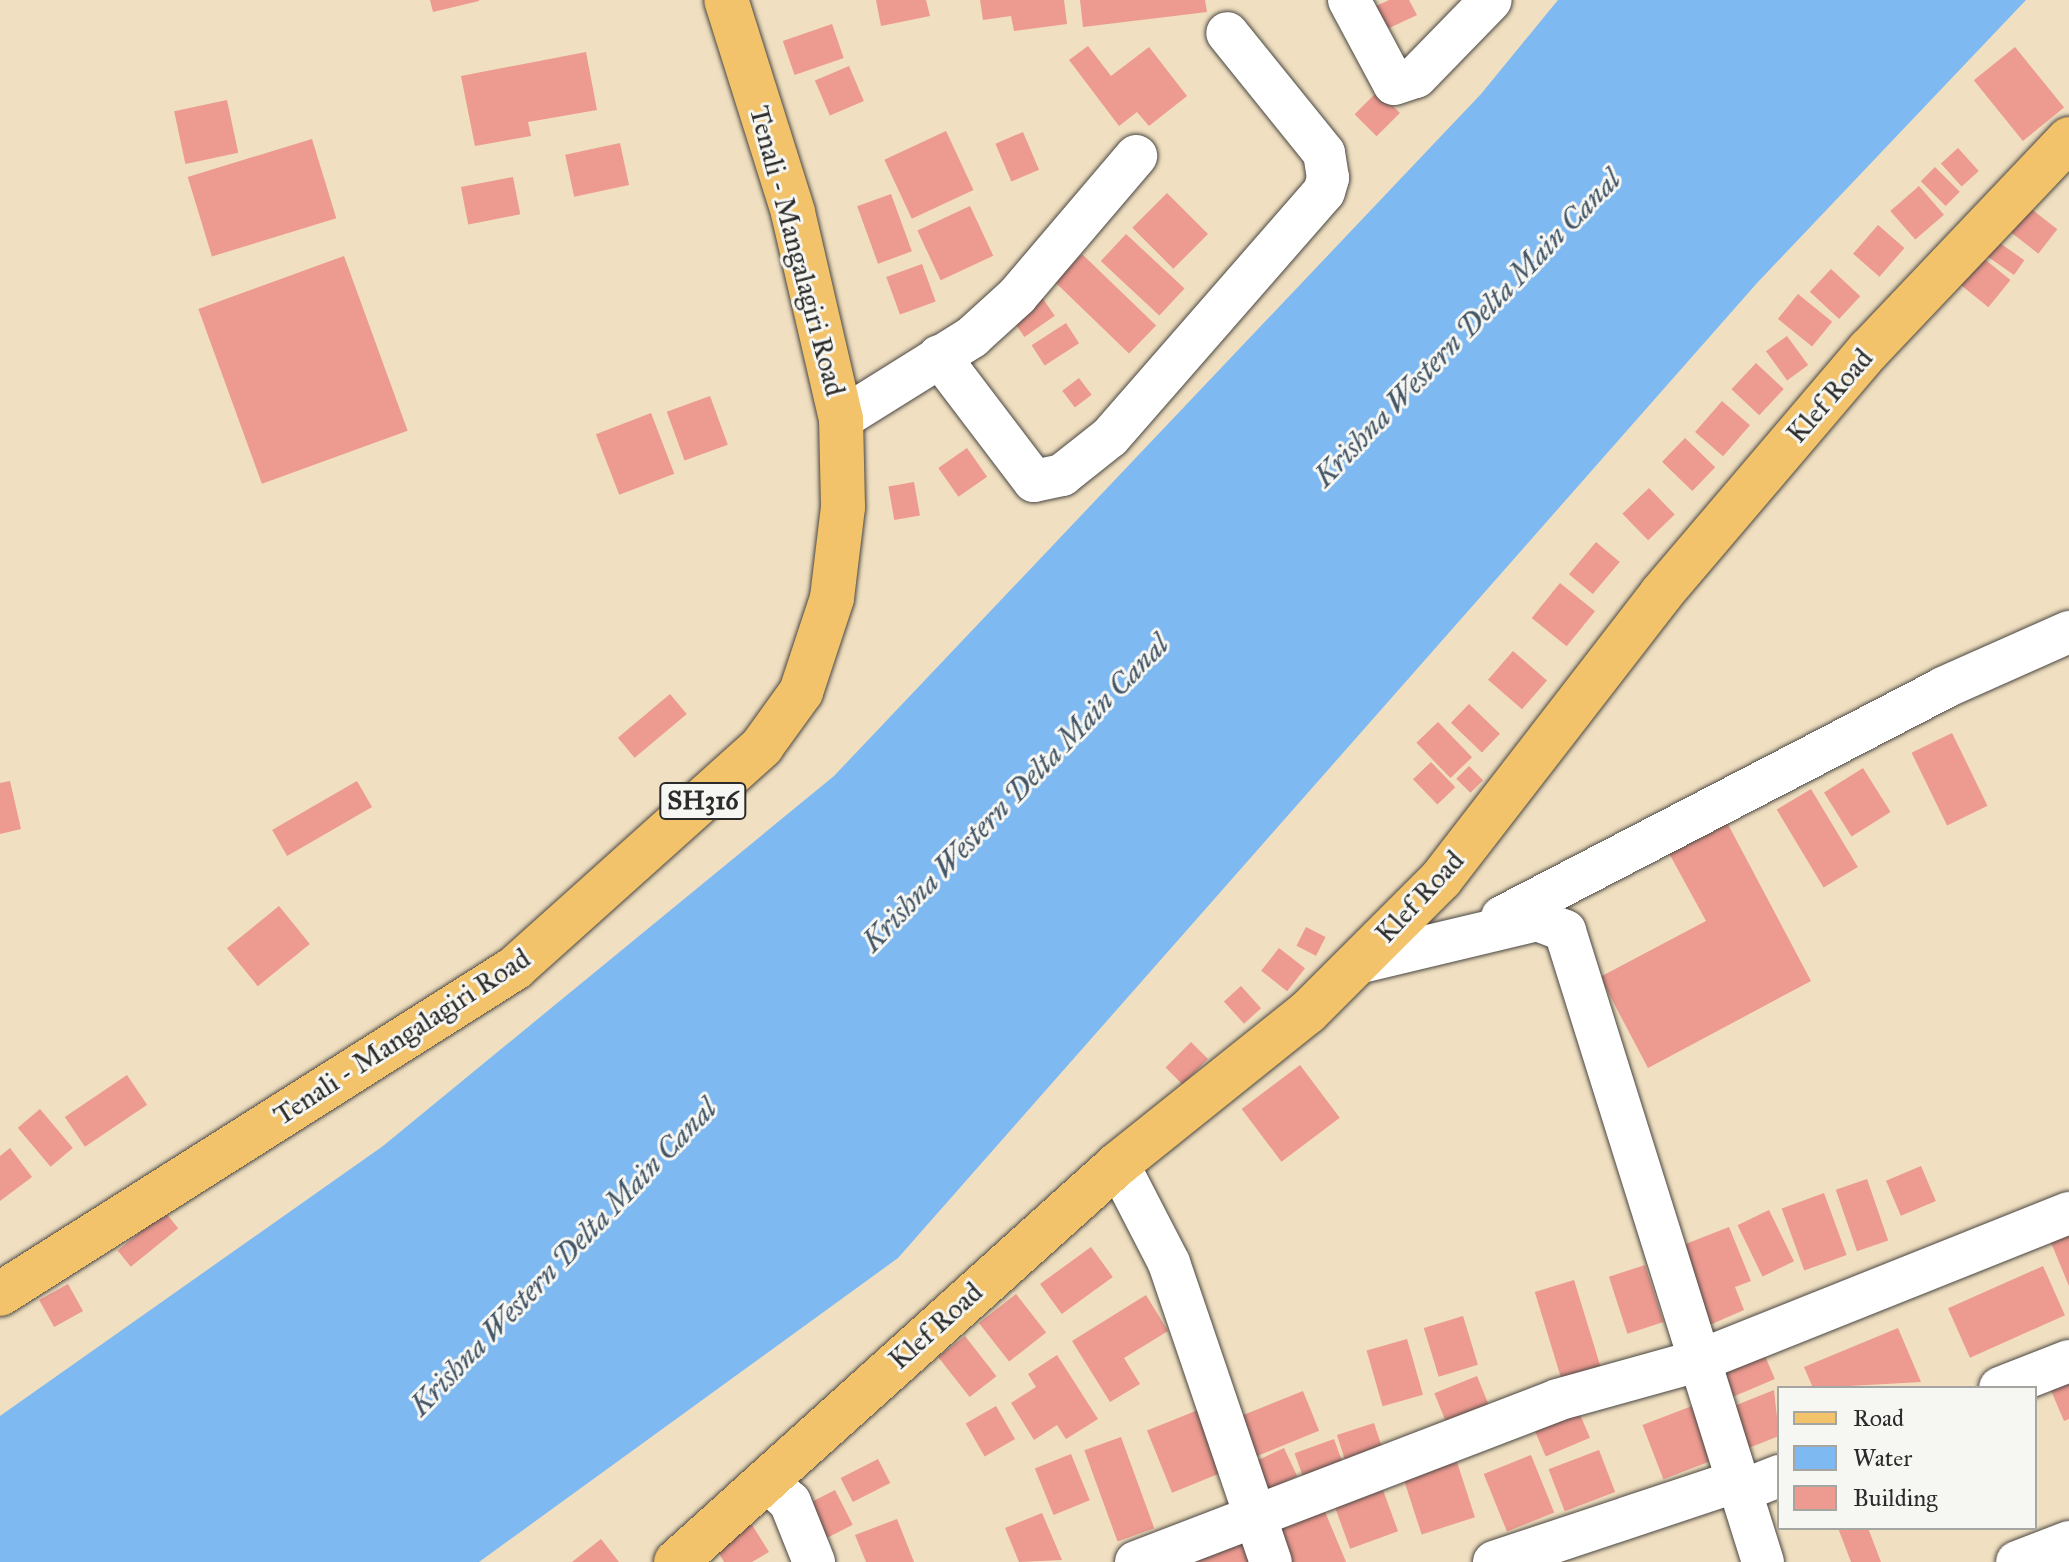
<!DOCTYPE html>
<style>
body{margin:0}
#map{position:relative;width:2069px;height:1562px;overflow:hidden;background:#f0dfc0;font-family:"IM FELL Great Primer",serif}
div>[style]{position:absolute}
.water>*{inset:0;background:#7fb9f1}
.building>*{inset:0;background:#ed9a90;transform-origin:0 0}
.roads{filter:drop-shadow(0 0 2px #494641) drop-shadow(0 0 2px #494641)}
.minor>*{height:42px;margin:-21px;padding:0 21px;transform-origin:21px;border-radius:21px;background:#fff}
.major>*{height:44px;margin:-22px;padding:0 22px;transform-origin:22px;border-radius:22px;background:#f2c36a}
span{translate:-50% -50%;white-space:nowrap;text-align:center;line-height:1.15;-webkit-text-stroke:6px #f6f6f2;paint-order:stroke}
.shield-label span{padding:2px 6px;background:#f6f6f2;border:2px solid;border-radius:6px;-webkit-text-stroke-width:0}
.shield-label{font-size:26px;color:#2b2b2b;font-weight:700}
.street-label{font-size:28px;color:#2b2b2b}
.water-label{font-size:30px;color:#445666;font-style:italic}
.legend{position:absolute;left:1777px;top:1386px;width:260px;height:144px;box-sizing:border-box;background:#f6f6f2;border:2px solid #a5a5a2;margin:0;padding:10px 14px;list-style:none;font-size:24px;color:#2b2b2b}
.legend li{display:flex;align-items:center;gap:16px;height:40px}
.legend b{width:40px;border:2px solid #a5a5a2}
</style>
<div id="map">
<div class="water">
<i style="clip-path:polygon(1558px 0,2026px 0,1757px 283px,898px 1258px,479px 1562px,0 1562px,0 1416px,383px 1146px,834px 776px,1481px 94px)"></i>
</div>
<div class="building">
<i style="clip-path:polygon(430px 0,479px 0,479px 1px,433px 12px)"></i>
<i style="clip-path:polygon(876px 0,926px 0,930px 16px,881px 26px)"></i>
<i style="clip-path:polygon(980px 0,1064px 0,1067px 24px,1014px 31px,1011px 16px,983px 20px)"></i>
<i style="clip-path:polygon(1080px 0,1205px 0,1207px 12px,1083px 27px)"></i>
<i style="clip-path:polygon(1389px 0,1409px 0,1417px 15px,1385px 30px,1374px 7px)"></i>
<i style="left:832px;top:24px;width:36px;height:52px;rotate:71deg"></i>
<i style="clip-path:polygon(1088px 46px,1111px 76px,1149px 47px,1187px 96px,1149px 126px,1137px 112px,1119px 126px,1069px 60px)"></i>
<i style="left:2015px;top:47px;width:78px;height:53px;rotate:51deg"></i>
<i style="clip-path:polygon(586px 52px,597px 110px,528px 122px,531px 136px,475px 146px,461px 76px)"></i>
<i style="left:849px;top:66px;width:38px;height:37px;rotate:67deg"></i>
<i style="left:1378px;top:91px;width:31px;height:33px;rotate:45deg"></i>
<i style="left:227px;top:100px;width:54px;height:54px;rotate:78deg"></i>
<i style="left:946px;top:131px;width:65px;height:68px;rotate:65deg"></i>
<i style="left:1023px;top:132px;width:41px;height:30px;rotate:67deg"></i>
<i style="left:312px;top:139px;width:83px;height:130px;rotate:73deg"></i>
<i style="left:620px;top:143px;width:43px;height:56px;rotate:78deg"></i>
<i style="left:1958px;top:148px;width:31px;height:23px;rotate:48deg"></i>
<i style="left:1935px;top:167px;width:35px;height:20px;rotate:45deg"></i>
<i style="left:513px;top:177px;width:38px;height:53px;rotate:79deg"></i>
<i style="left:1919px;top:186px;width:38px;height:38px;rotate:49deg"></i>
<i style="left:1167px;top:193px;width:58px;height:49px;rotate:45deg"></i>
<i style="left:891px;top:194px;width:61px;height:36px;rotate:70deg"></i>
<i style="left:2025px;top:204px;width:41px;height:31px;rotate:38deg"></i>
<i style="left:970px;top:206px;width:55px;height:58px;rotate:65deg"></i>
<i style="left:1878px;top:225px;width:35px;height:38px;rotate:41deg"></i>
<i style="left:1126px;top:234px;width:80px;height:37px;rotate:43deg"></i>
<i style="left:1994px;top:239px;width:37px;height:18px;rotate:35deg"></i>
<i style="left:1977px;top:253px;width:43px;height:35px;rotate:39deg"></i>
<i style="left:1082px;top:254px;width:103px;height:39px;rotate:44deg"></i>
<i style="left:344px;top:256px;width:186px;height:155px;rotate:70deg"></i>
<i style="left:922px;top:264px;width:40px;height:38px;rotate:70deg"></i>
<i style="left:1831px;top:269px;width:40px;height:31px;rotate:43deg"></i>
<i style="left:1798px;top:294px;width:44px;height:32px;rotate:39deg"></i>
<i style="left:1041px;top:296px;width:24px;height:37px;rotate:55deg"></i>
<i style="left:1066px;top:323px;width:24px;height:41px;rotate:57deg"></i>
<i style="left:1787px;top:336px;width:36px;height:26px;rotate:54deg"></i>
<i style="left:1756px;top:363px;width:38px;height:36px;rotate:43deg"></i>
<i style="left:1079px;top:378px;width:21px;height:21px;rotate:53deg"></i>
<i style="left:710px;top:396px;width:52px;height:46px;rotate:70deg"></i>
<i style="left:1722px;top:401px;width:37px;height:41px;rotate:41deg"></i>
<i style="left:651px;top:413px;width:65px;height:59px;rotate:69deg"></i>
<i style="left:1685px;top:438px;width:42px;height:33px;rotate:44deg"></i>
<i style="left:967px;top:448px;width:35px;height:35px;rotate:55deg"></i>
<i style="left:914px;top:482px;width:34px;height:26px;rotate:80deg"></i>
<i style="left:1649px;top:488px;width:37px;height:37px;rotate:46deg"></i>
<i style="left:1596px;top:542px;width:31px;height:42px;rotate:40deg"></i>
<i style="left:1560px;top:583px;width:45px;height:45px;rotate:39deg"></i>
<i style="left:1513px;top:651px;width:45px;height:38px;rotate:41deg"></i>
<i style="left:670px;top:694px;width:26px;height:68px;rotate:50deg"></i>
<i style="left:1469px;top:704px;width:43px;height:26px;rotate:44deg"></i>
<i style="left:1438px;top:722px;width:49px;height:30px;rotate:46deg"></i>
<i style="left:1952px;top:733px;width:81px;height:45px;rotate:64deg"></i>
<i style="left:1431px;top:762px;width:35px;height:25px;rotate:46deg"></i>
<i style="left:1469px;top:766px;width:20px;height:18px;rotate:45deg"></i>
<i style="left:1863px;top:768px;width:52px;height:46px;rotate:58deg"></i>
<i style="clip-path:polygon(10px 781px,21px 829px,0 834px,0 783px)"></i>
<i style="left:357px;top:781px;width:30px;height:98px;rotate:60deg"></i>
<i style="left:1811px;top:789px;width:91px;height:40px;rotate:59deg"></i>
<i style="clip-path:polygon(1722px 813px,1811px 981px,1648px 1068px,1600px 977px,1706px 921px,1664px 844px)"></i>
<i style="left:279px;top:906px;width:49px;height:67px;rotate:51deg"></i>
<i style="left:1306px;top:927px;width:22px;height:21px;rotate:27deg"></i>
<i style="left:1279px;top:948px;width:33px;height:29px;rotate:38deg"></i>
<i style="left:1241px;top:986px;width:30px;height:23px;rotate:48deg"></i>
<i style="left:1191px;top:1042px;width:24px;height:36px;rotate:45deg"></i>
<i style="left:1300px;top:1065px;width:66px;height:73px;rotate:53deg"></i>
<i style="left:127px;top:1075px;width:36px;height:75px;rotate:56deg"></i>
<i style="left:40px;top:1109px;width:51px;height:29px;rotate:50deg"></i>
<i style="clip-path:polygon(10px 1148px,32px 1177px,0 1201px,0 1156px)"></i>
<i style="left:1921px;top:1166px;width:38px;height:38px;rotate:67deg"></i>
<i style="left:1867px;top:1179px;width:65px;height:33px;rotate:71deg"></i>
<i style="left:1824px;top:1193px;width:66px;height:45px;rotate:70deg"></i>
<i style="left:1769px;top:1210px;width:57px;height:35px;rotate:64deg"></i>
<i style="left:165px;top:1212px;width:21px;height:61px;rotate:51deg"></i>
<i style="clip-path:polygon(2069px 1224px,2069px 1286px,2047px 1233px)"></i>
<i style="clip-path:polygon(1729px 1227px,1751px 1281px,1735px 1287px,1744px 1310px,1705px 1327px,1673px 1249px)"></i>
<i style="left:1091px;top:1247px;width:37px;height:63px;rotate:54deg"></i>
<i style="left:1645px;top:1265px;width:60px;height:38px;rotate:72deg"></i>
<i style="left:2043px;top:1266px;width:54px;height:104px;rotate:66deg"></i>
<i style="left:1574px;top:1280px;width:93px;height:41px;rotate:73deg"></i>
<i style="left:68px;top:1284px;width:31px;height:33px;rotate:61deg"></i>
<i style="left:1016px;top:1294px;width:49px;height:47px;rotate:52deg"></i>
<i style="clip-path:polygon(1146px 1295px,1168px 1331px,1124px 1358px,1140px 1384px,1110px 1402px,1072px 1341px)"></i>
<i style="left:1463px;top:1316px;width:51px;height:41px;rotate:73deg"></i>
<i style="clip-path:polygon(1898px 1328px,1921px 1382px,1813px 1388px,1804px 1367px)"></i>
<i style="left:965px;top:1336px;width:51px;height:34px;rotate:52deg"></i>
<i style="left:1407px;top:1339px;width:58px;height:42px;rotate:74deg"></i>
<i style="left:1760px;top:1344px;width:38px;height:55px;rotate:67deg"></i>
<i style="clip-path:polygon(1057px 1355px,1098px 1419px,1066px 1439px,1057px 1425px,1034px 1440px,1011px 1403px,1036px 1387px,1028px 1374px)"></i>
<i style="clip-path:polygon(2069px 1372px,2069px 1419px,2064px 1421px,2047px 1381px)"></i>
<i style="left:1477px;top:1376px;width:38px;height:46px;rotate:68deg"></i>
<i style="clip-path:polygon(1774px 1390px,1779px 1436px,1741px 1451px,1724px 1410px)"></i>
<i style="left:1303px;top:1391px;width:43px;height:73px;rotate:68deg"></i>
<i style="left:996px;top:1406px;width:38px;height:35px;rotate:60deg"></i>
<i style="left:1692px;top:1406px;width:58px;height:53px;rotate:69deg"></i>
<i style="left:1198px;top:1410px;width:67px;height:55px;rotate:68deg"></i>
<i style="left:1579px;top:1412px;width:28px;height:48px;rotate:67deg"></i>
<i style="left:1374px;top:1423px;width:35px;height:39px;rotate:72deg"></i>
<i style="left:1121px;top:1437px;width:97px;height:39px;rotate:70deg"></i>
<i style="left:1334px;top:1439px;width:32px;height:42px;rotate:70deg"></i>
<i style="left:1284px;top:1448px;width:31px;height:37px;rotate:65deg"></i>
<i style="left:1599px;top:1450px;width:45px;height:54px;rotate:69deg"></i>
<i style="left:1071px;top:1454px;width:50px;height:39px;rotate:68deg"></i>
<i style="left:1531px;top:1455px;width:62px;height:51px;rotate:68deg"></i>
<i style="left:878px;top:1459px;width:27px;height:42px;rotate:63deg"></i>
<i style="left:1457px;top:1462px;width:58px;height:56px;rotate:72deg"></i>
<i style="left:835px;top:1490px;width:39px;height:33px;rotate:63deg"></i>
<i style="left:1383px;top:1490px;width:44px;height:51px;rotate:70deg"></i>
<i style="clip-path:polygon(1323px 1507px,1346px 1562px,1281px 1562px,1268px 1530px)"></i>
<i style="clip-path:polygon(1042px 1513px,1062px 1560px,1019px 1562px,1005px 1528px)"></i>
<i style="clip-path:polygon(897px 1519px,914px 1562px,866px 1562px,855px 1535px)"></i>
<i style="clip-path:polygon(749px 1520px,769px 1552px,752px 1562px,724px 1562px,712px 1541px)"></i>
<i style="clip-path:polygon(1838px 1528px,1868px 1528px,1881px 1562px,1851px 1562px)"></i>
<i style="clip-path:polygon(1240px 1537px,1249px 1562px,1197px 1562px,1194px 1554px)"></i>
<i style="clip-path:polygon(601px 1539px,619px 1562px,572px 1562px)"></i>
</div>
<div class="roads">
<div class="minor">
<i style="left:1349px;top:0;width:95px;rotate:61.8deg"></i>
<i style="left:1394px;top:84px;width:23px;rotate:-18deg"></i>
<i style="left:1416px;top:77px;width:107px;rotate:-45.8deg"></i>
<i style="left:939px;top:356px;width:157px;rotate:52.8deg"></i>
<i style="left:1034px;top:481px;width:29px;rotate:-12deg"></i>
<i style="left:1062px;top:475px;width:61px;rotate:-38.4deg"></i>
<i style="left:1110px;top:437px;width:325px;rotate:-48.9deg"></i>
<i style="left:1324px;top:192px;width:15px;rotate:-74deg"></i>
<i style="left:1328px;top:178px;width:25px;rotate:-99deg"></i>
<i style="left:1324px;top:153px;width:154px;rotate:-128.9deg"></i>
<i style="left:841px;top:419px;width:155px;rotate:-32deg"></i>
<i style="left:972px;top:337px;width:61px;rotate:-42.3deg"></i>
<i style="left:1017px;top:296px;width:184px;rotate:-49.6deg"></i>
<i style="left:1502px;top:917px;width:497px;rotate:-27.4deg"></i>
<i style="left:1943px;top:688px;width:138px;rotate:-24deg"></i>
<i style="left:1357px;top:963px;width:185px;rotate:-13.4deg"></i>
<i style="left:1537px;top:920px;width:30px;rotate:21deg"></i>
<i style="left:1565px;top:931px;width:661px;rotate:72.58deg"></i>
<i style="left:1118px;top:1164px;width:111px;rotate:62.7deg"></i>
<i style="left:1169px;top:1263px;width:316px;rotate:71.2deg"></i>
<i style="left:2000px;top:1388px;width:74px;rotate:-21.4deg"></i>
<i style="left:766px;top:1480px;width:33px;rotate:43deg"></i>
<i style="left:790px;top:1502px;width:65px;rotate:68.2deg"></i>
<i style="left:1741px;top:1491px;width:41px;rotate:-21.5deg"></i>
<i style="left:1136px;top:1562px;width:451px;rotate:-21deg"></i>
<i style="left:1557px;top:1400px;width:149px;rotate:-15.5deg"></i>
<i style="left:1701px;top:1360px;width:396px;rotate:-21.8deg"></i>
<i style="left:1494px;top:1562px;width:257px;rotate:-18.4deg"></i>
<i style="left:2017px;top:1562px;width:56px;rotate:-21deg"></i>
</div>
<div class="major">
<i style="left:0;top:1294px;width:610px;rotate:-32.33deg"></i>
<i style="left:515px;top:968px;width:332px;rotate:-41.9deg"></i>
<i style="left:762px;top:746px;width:67px;rotate:-54.2deg"></i>
<i style="left:801px;top:692px;width:99px;rotate:-71.7deg"></i>
<i style="left:832px;top:598px;width:92px;rotate:-83.1deg"></i>
<i style="left:843px;top:507px;width:88px;rotate:-91.3deg"></i>
<i style="left:841px;top:419px;width:212px;rotate:-103.1deg"></i>
<i style="left:793px;top:212px;width:222px;rotate:-107.5deg"></i>
<i style="left:676px;top:1562px;width:595px;rotate:-42deg"></i>
<i style="left:1118px;top:1164px;width:243px;rotate:-38.7deg"></i>
<i style="left:1308px;top:1012px;width:188px;rotate:-45deg"></i>
<i style="left:1441px;top:879px;width:360px;rotate:-52.3deg"></i>
<i style="left:1661px;top:594px;width:321px;rotate:-49.6deg"></i>
<i style="left:1869px;top:350px;width:291px;rotate:-46.5deg"></i>
</div>
</div>
<div class="shield-label">
<span style="left:703px;top:801px">SH316</span>
</div>
<div class="street-label">
<span style="left:797px;top:251px;rotate:75deg">Tenali - Mangalagiri Road</span>
<span style="left:1830px;top:396px;rotate:-49deg">Klef Road</span>
<span style="left:1420px;top:897px;rotate:-47deg">Klef Road</span>
<span style="left:402px;top:1037px;rotate:-33deg">Tenali - Mangalagiri Road</span>
<span style="left:936px;top:1326px;rotate:-42deg">Klef Road</span>
</div>
<div class="water-label">
<span style="left:1467px;top:328px;rotate:-46deg">Krishna Western Delta Main Canal</span>
<span style="left:1015px;top:793px;rotate:-46deg">Krishna Western Delta Main Canal</span>
<span style="left:563px;top:1257px;rotate:-46deg">Krishna Western Delta Main Canal</span>
</div>
<ul class="legend">
<li><b style="height:10px;background:#f2c36a"></b>Road</li>
<li><b style="height:22px;background:#7fb9f1"></b>Water</li>
<li><b style="height:22px;background:#ed9a90"></b>Building</li>
</ul>
</div>
